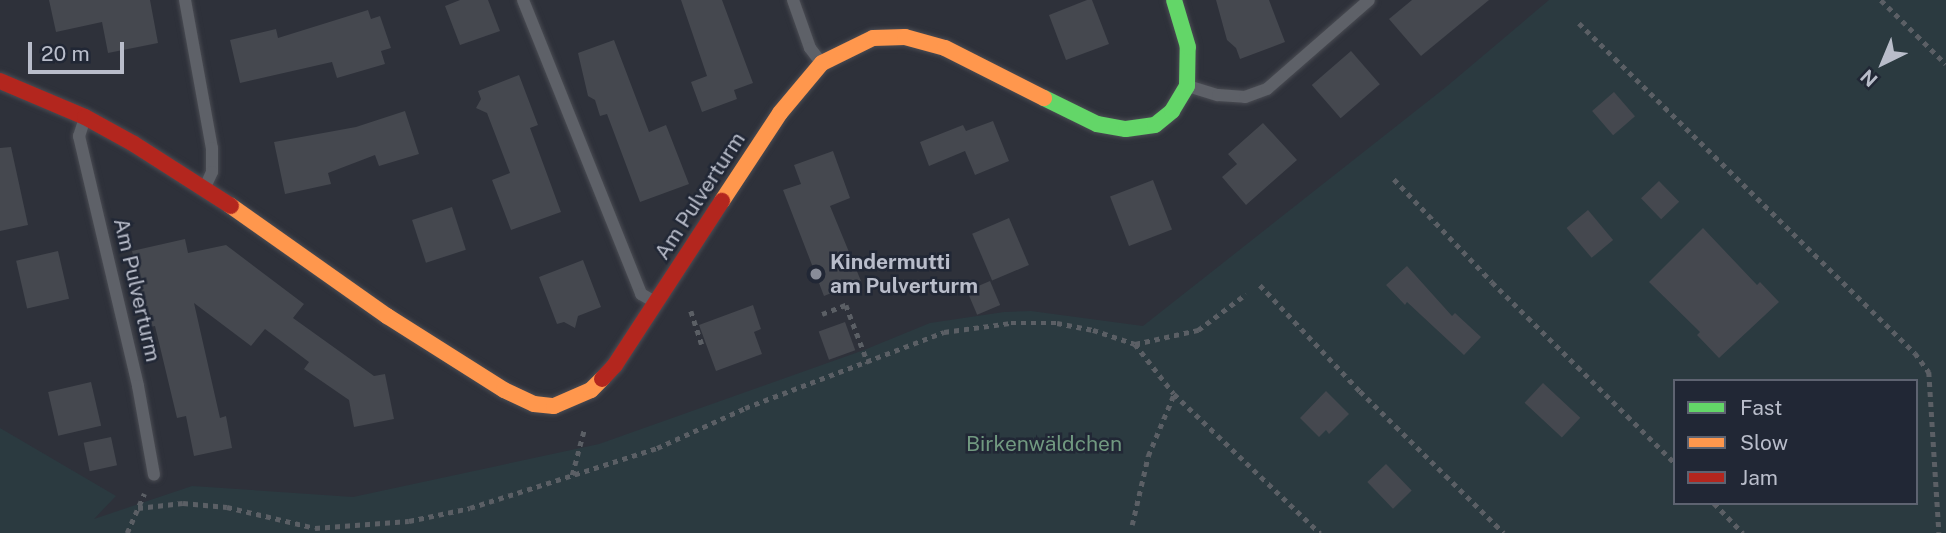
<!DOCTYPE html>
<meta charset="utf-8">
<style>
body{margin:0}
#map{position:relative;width:1946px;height:533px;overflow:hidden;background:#2e313a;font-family:"Public Sans",sans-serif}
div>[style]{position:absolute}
.green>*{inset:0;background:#2b3a40}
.building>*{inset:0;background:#45484f;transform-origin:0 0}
.path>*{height:4.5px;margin-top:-2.25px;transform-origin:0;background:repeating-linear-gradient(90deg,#5b5f65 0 5px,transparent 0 10px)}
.roads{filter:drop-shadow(0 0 2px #4a4c53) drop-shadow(0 0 2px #4a4c53)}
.lane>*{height:12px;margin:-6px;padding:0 6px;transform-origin:6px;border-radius:6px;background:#5e6168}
.fast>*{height:16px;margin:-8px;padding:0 8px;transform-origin:8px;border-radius:8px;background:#63d668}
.slow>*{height:16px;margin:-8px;padding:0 8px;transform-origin:8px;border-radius:8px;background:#ff974d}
.jam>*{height:16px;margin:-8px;padding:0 8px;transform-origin:8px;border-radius:8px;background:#b3261e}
.dots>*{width:19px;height:19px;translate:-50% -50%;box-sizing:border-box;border:4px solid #212735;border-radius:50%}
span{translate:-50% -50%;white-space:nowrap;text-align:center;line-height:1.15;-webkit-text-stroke:5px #212735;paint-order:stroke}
.street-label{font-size:21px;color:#b9bdca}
.poi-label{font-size:21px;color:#b9bdca;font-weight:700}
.left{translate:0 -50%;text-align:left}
.park-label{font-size:21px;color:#719980}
.legend{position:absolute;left:1673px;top:379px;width:245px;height:126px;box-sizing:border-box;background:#212735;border:2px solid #5e6371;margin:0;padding:9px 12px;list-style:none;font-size:21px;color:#b9bdca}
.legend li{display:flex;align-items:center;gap:14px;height:35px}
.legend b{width:35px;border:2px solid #5e6371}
.north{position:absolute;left:1848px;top:28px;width:70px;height:70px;-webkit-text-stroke:5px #212735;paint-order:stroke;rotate:223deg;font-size:19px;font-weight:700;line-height:28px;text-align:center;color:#b9bdca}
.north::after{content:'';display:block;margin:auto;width:24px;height:32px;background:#b9bdca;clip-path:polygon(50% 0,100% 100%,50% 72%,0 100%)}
.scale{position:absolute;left:28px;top:42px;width:96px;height:32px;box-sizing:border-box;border:4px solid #b9bdca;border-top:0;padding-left:9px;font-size:21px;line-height:24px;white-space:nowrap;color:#b9bdca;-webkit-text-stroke:5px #212735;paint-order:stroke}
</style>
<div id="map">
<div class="green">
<i style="clip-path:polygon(evenodd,1549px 0,1946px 0,1946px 533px,0 533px,0 428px,116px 496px,94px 519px,192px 486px,353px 497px,599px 444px,864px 350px,930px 323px,1004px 312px,1031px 311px,1143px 326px,1446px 87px,1549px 0,1675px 381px,1916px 381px,1916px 503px,1675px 503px,1675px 381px)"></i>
</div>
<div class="building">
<i style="clip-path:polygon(49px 0,150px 0,158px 43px,108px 53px,102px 22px,56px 32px)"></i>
<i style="clip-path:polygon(460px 0,488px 0,500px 31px,460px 45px,445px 6px)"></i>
<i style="clip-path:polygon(681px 0,722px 0,753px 83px,734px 90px,737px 99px,702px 112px,691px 82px,707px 76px)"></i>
<i style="clip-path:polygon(1087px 0,1092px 0,1109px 44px,1066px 60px,1049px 15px)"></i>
<i style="clip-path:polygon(1216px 0,1269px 0,1285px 42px,1240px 59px,1236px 48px,1227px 40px)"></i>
<i style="clip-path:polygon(1412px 0,1489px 0,1421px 56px,1389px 19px)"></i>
<i style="clip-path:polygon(368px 10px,371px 19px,380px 16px,391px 48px,381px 51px,385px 64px,337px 78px,332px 62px,240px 83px,230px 40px,276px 29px,278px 38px)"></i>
<i style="clip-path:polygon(614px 40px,649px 132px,666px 125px,689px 184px,640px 202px,607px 114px,600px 116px,595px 100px,588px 96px,578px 53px)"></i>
<i style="left:1351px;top:51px;width:44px;height:52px;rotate:49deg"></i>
<i style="clip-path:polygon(519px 75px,538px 125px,530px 128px,561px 212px,511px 230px,492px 180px,510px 173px,487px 113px,476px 108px,481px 99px,478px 91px)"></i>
<i style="left:1614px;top:92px;width:32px;height:29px;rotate:49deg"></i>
<i style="clip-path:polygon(405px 111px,419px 154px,379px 166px,375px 155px,328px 173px,331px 184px,285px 194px,274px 142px,356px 127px)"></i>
<i style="clip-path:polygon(993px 121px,1009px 161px,975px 175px,965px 151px,929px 166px,920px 142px,963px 125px,966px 131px)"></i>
<i style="clip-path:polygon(1263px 123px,1297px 160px,1246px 205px,1222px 177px,1237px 164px,1228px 154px)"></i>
<i style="clip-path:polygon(11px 147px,28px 225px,0 231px,0 148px)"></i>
<i style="clip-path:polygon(833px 151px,850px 198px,830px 206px,861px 281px,824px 296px,783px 190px,801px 184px,794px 165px)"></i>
<i style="left:1153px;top:180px;width:53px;height:46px;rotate:69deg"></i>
<i style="left:1659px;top:181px;width:29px;height:25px;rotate:46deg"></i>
<i style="left:452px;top:207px;width:45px;height:42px;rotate:72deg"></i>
<i style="left:1588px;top:210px;width:39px;height:28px;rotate:50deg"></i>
<i style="left:1009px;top:218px;width:51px;height:40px;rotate:67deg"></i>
<i style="clip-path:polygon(1703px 228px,1757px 285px,1760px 282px,1779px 302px,1719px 358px,1697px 335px,1700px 332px,1649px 282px)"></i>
<i style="clip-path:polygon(185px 239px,188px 253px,226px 245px,304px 304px,293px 318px,374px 376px,385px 374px,394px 419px,354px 427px,349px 400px,304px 369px,309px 362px,265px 329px,251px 346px,194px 303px,220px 418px,226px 416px,232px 448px,194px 456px,186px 416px,177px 418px,155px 326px,150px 327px,132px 251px)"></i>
<i style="left:58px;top:251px;width:49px;height:43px;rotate:77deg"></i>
<i style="clip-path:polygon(583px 260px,601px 307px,578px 316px,575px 328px,564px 322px,557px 324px,539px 277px)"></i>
<i style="clip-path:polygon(1407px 266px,1452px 316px,1455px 313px,1481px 337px,1464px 355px,1407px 302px,1405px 305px,1386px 285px)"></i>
<i style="left:990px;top:281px;width:26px;height:25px;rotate:67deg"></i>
<i style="clip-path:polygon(753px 305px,761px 329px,754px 332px,762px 354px,716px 371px,699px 325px)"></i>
<i style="left:845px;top:322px;width:30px;height:28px;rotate:70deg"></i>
<i style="left:91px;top:382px;width:45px;height:44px;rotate:77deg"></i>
<i style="left:1543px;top:383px;width:51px;height:27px;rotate:43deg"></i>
<i style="clip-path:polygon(1326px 391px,1349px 414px,1329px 434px,1326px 430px,1319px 437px,1300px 418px)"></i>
<i style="left:111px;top:437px;width:29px;height:28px;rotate:78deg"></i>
<i style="left:1386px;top:464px;width:37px;height:26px;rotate:46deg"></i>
</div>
<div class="path">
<i style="left:1881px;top:0;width:91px;rotate:44.6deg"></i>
<i style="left:1579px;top:23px;width:471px;rotate:44.5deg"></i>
<i style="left:1915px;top:353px;width:24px;rotate:54deg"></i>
<i style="left:1929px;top:372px;width:161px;rotate:86.4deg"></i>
<i style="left:1394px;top:179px;width:142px;rotate:46.4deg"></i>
<i style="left:1492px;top:282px;width:257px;rotate:44.7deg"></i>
<i style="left:1260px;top:285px;width:146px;rotate:46.7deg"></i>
<i style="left:1360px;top:391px;width:202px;rotate:44.6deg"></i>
<i style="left:691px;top:311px;width:35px;rotate:72deg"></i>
<i style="left:822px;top:314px;width:26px;rotate:-21deg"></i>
<i style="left:846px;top:305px;width:62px;rotate:69.2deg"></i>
<i style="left:1135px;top:344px;width:63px;rotate:52deg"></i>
<i style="left:1174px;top:394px;width:202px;rotate:43.6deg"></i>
<i style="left:572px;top:475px;width:47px;rotate:-75.1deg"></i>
<i style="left:1714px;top:503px;width:42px;rotate:46deg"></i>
<i style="left:138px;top:508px;width:45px;rotate:-6.3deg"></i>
<i style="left:183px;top:503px;width:44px;rotate:5.2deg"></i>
<i style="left:227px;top:507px;width:90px;rotate:13.4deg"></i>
<i style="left:315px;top:528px;width:94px;rotate:-4.3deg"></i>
<i style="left:409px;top:521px;width:62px;rotate:-12deg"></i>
<i style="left:470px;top:508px;width:196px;rotate:-17.8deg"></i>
<i style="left:657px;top:448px;width:97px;rotate:-24.4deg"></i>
<i style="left:745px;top:408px;width:213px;rotate:-20.9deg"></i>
<i style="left:944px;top:332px;width:68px;rotate:-7.7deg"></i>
<i style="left:1011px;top:323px;width:46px"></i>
<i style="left:1057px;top:323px;width:37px;rotate:11deg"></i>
<i style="left:1093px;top:330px;width:44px;rotate:18.4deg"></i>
<i style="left:1135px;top:344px;width:65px;rotate:-12.5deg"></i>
<i style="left:1198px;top:330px;width:60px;rotate:-36.9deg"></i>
<i style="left:1132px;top:525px;width:71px;rotate:-76.9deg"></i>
<i style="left:1148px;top:456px;width:67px;rotate:-67.2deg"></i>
<i style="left:127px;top:533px;width:43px;rotate:-66.4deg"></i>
</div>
<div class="roads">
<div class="lane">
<i style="left:185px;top:0;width:150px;rotate:79.7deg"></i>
<i style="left:212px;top:148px;width:24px;rotate:90deg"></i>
<i style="left:212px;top:172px;width:14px;rotate:115deg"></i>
<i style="left:523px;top:0;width:317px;rotate:68.1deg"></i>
<i style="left:641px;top:294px;width:16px;rotate:30deg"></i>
<i style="left:793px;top:0;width:51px;rotate:70.5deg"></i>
<i style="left:810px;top:48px;width:15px;rotate:53deg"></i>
<i style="left:1191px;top:87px;width:28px;rotate:17deg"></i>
<i style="left:1218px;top:95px;width:27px;rotate:4deg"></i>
<i style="left:1245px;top:97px;width:23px;rotate:-20deg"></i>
<i style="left:1267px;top:89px;width:135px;rotate:-41.1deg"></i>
<i style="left:84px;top:121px;width:16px;rotate:108deg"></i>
<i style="left:79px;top:136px;width:257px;rotate:76.7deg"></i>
<i style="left:138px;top:386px;width:90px;rotate:79.8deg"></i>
</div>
<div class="fast">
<i style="left:1044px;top:98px;width:59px;rotate:26.1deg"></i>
<i style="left:1097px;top:124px;width:29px;rotate:10deg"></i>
<i style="left:1126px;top:129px;width:29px;rotate:-8deg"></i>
<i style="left:1155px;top:125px;width:22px;rotate:-39deg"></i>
<i style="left:1172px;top:111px;width:29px;rotate:-59deg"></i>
<i style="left:1187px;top:86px;width:39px;rotate:-89deg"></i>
<i style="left:1188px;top:47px;width:49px;rotate:-106.6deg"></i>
</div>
<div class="slow">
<i style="left:722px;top:201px;width:105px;rotate:-56.6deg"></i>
<i style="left:780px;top:113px;width:65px;rotate:-50deg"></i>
<i style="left:822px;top:63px;width:57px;rotate:-26.1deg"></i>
<i style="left:873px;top:38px;width:32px;rotate:-2deg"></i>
<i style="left:905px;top:37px;width:41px;rotate:15.4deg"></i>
<i style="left:945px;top:48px;width:111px;rotate:26.8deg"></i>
<i style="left:231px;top:206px;width:191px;rotate:35.2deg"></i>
<i style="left:387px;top:316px;width:138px;rotate:32.3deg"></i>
<i style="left:504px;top:390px;width:33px;rotate:25deg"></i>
<i style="left:534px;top:404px;width:20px;rotate:6deg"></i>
<i style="left:554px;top:406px;width:40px;rotate:-23.4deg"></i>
<i style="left:591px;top:390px;width:16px;rotate:-45deg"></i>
</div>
<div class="jam">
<i style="left:0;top:81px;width:92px;rotate:23deg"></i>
<i style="left:85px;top:117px;width:56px;rotate:28.9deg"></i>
<i style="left:134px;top:144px;width:115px;rotate:32.6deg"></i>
<i style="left:602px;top:379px;width:19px;rotate:-47deg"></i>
<i style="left:615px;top:365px;width:196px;rotate:-56.9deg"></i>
</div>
</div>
<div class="dots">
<i style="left:816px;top:274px;background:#888c98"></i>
</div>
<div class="street-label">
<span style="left:700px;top:196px;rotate:-57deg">Am Pulverturm</span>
<span style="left:137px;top:290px;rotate:77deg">Am Pulverturm</span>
</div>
<div class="poi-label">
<span class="left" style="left:830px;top:274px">Kindermutti<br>am Pulverturm</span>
</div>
<div class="park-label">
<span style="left:1044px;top:444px">Birkenwäldchen</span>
</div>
<ul class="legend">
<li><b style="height:9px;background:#63d668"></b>Fast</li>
<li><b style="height:9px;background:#ff974d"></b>Slow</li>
<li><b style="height:9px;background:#b3261e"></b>Jam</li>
</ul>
<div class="north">N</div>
<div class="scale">20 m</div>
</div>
